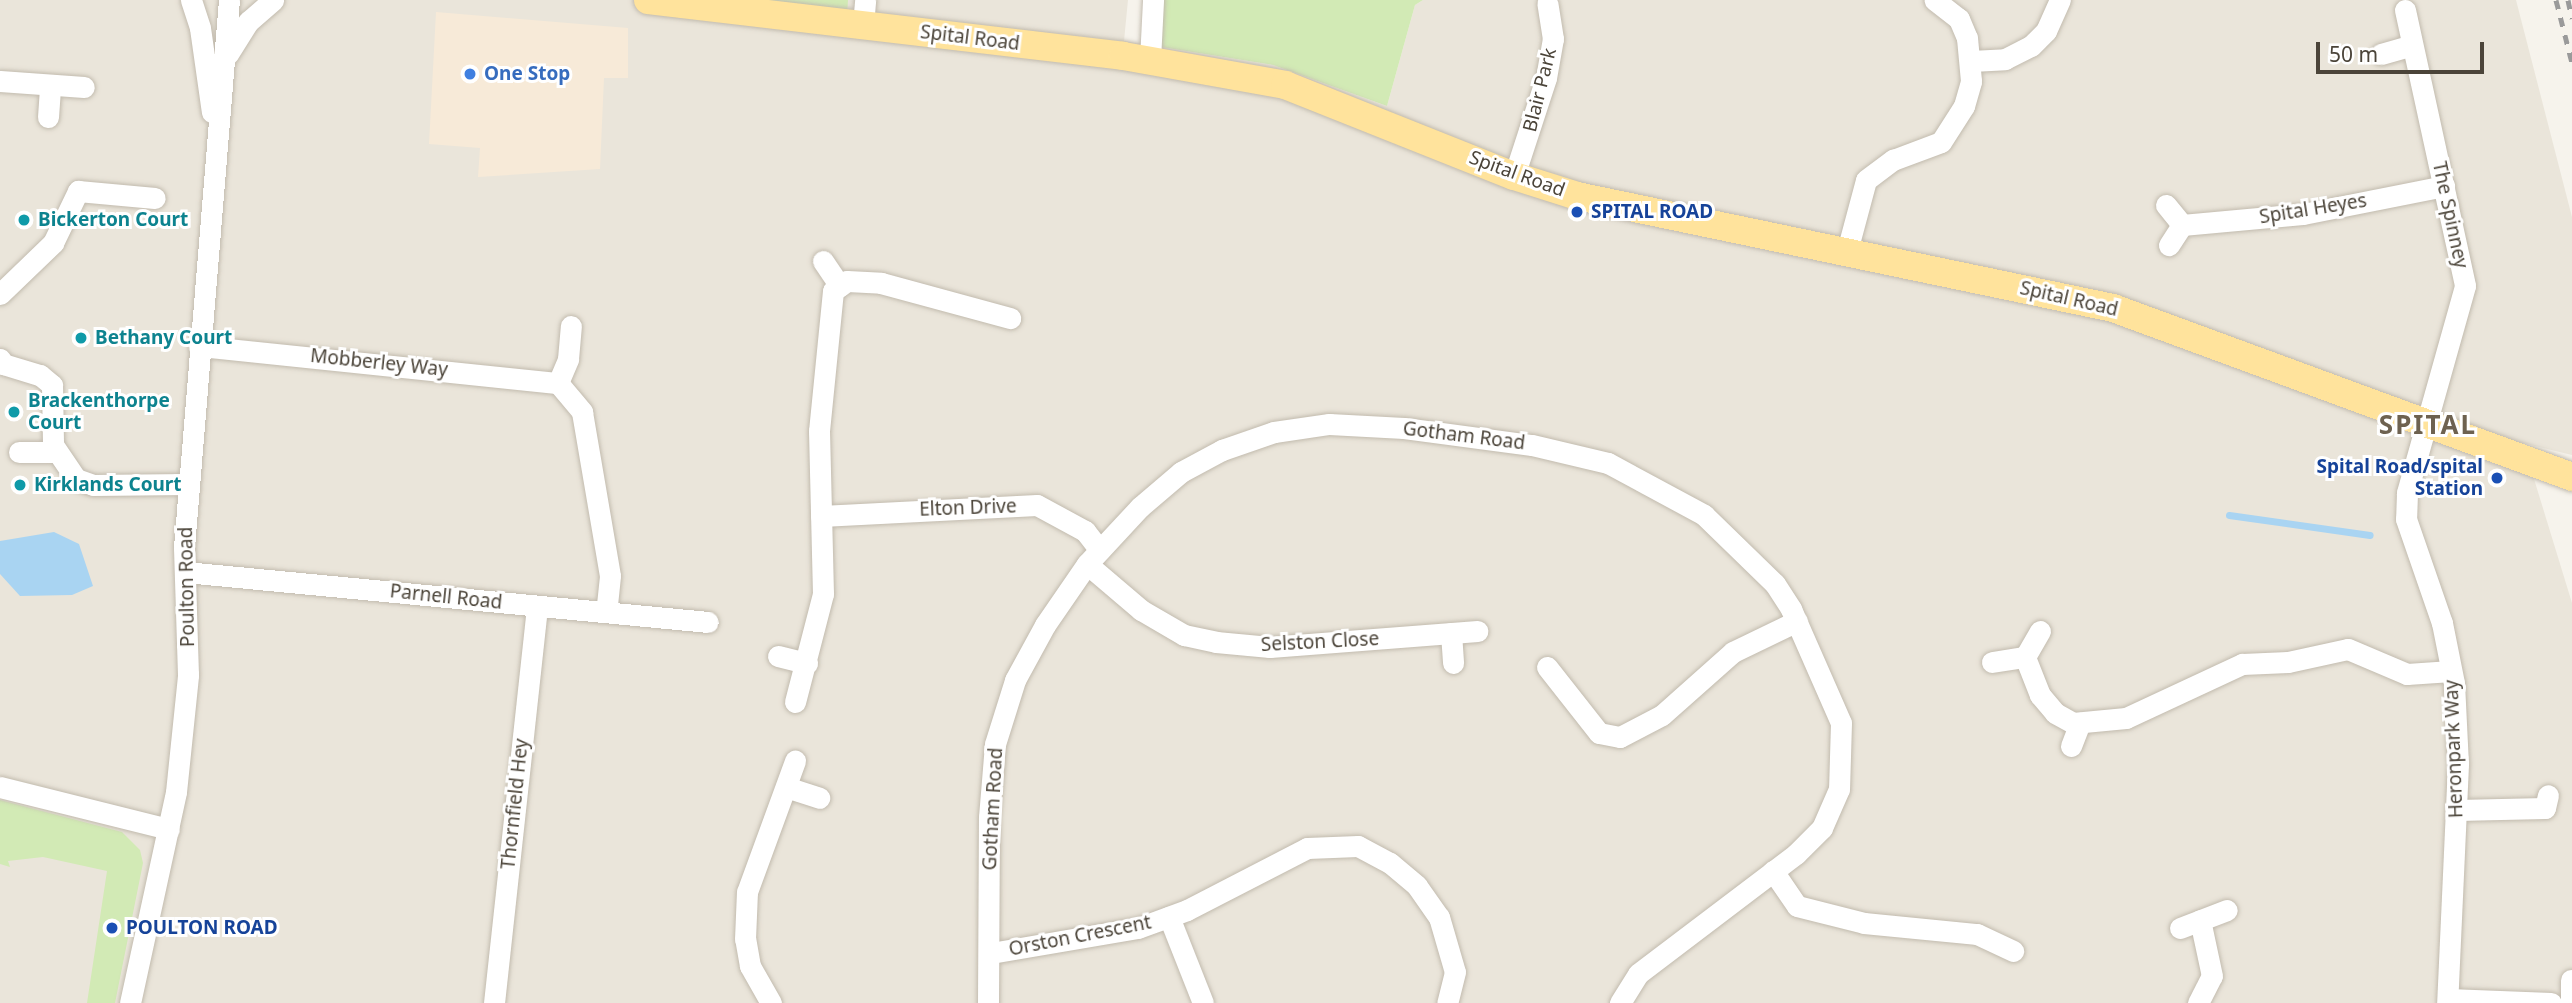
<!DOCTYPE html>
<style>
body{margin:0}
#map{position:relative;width:2572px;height:1003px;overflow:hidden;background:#f6f3ec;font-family:"Noto Sans",sans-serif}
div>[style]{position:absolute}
.residential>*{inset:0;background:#eae5da}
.commercial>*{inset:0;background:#f7ead8}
.green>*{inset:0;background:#d2eab5}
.water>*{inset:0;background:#a9d4f2}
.stream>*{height:7px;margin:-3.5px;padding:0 3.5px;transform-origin:3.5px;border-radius:3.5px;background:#a9d4f2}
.roads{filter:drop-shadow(0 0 2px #c2bbae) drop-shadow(0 0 2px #c2bbae)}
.minor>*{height:21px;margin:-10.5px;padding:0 10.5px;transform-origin:10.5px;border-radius:10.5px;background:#fff}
.major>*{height:28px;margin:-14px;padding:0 14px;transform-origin:14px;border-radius:14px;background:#ffe39c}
.rail>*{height:5px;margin-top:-2.5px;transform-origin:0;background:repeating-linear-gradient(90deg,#9a9a9a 0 9px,transparent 0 18px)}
.dots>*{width:19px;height:19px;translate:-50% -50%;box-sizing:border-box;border:4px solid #fff;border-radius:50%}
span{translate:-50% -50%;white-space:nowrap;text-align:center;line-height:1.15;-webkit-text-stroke:6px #fff;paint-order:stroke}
.street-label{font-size:19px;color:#4b4439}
.shop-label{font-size:19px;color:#366cbe;font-weight:700}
.left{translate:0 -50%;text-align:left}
.transit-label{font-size:19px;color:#164399;font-weight:700}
.right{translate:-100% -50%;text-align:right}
.culture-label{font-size:19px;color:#0d838f;font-weight:700}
.district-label{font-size:26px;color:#6e6250;font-weight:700;letter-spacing:2px}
.scale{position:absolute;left:2316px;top:42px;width:168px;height:32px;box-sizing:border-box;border:4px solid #4b4439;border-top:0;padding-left:9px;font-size:21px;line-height:24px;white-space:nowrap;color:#4b4439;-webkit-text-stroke:5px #fff;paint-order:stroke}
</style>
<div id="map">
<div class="residential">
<i style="clip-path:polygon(0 0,1128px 0,1124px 41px,1273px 65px,1387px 106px,1415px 5px,1423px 0,2516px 0,2572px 217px,2572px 455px,2523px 443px,2572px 603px,2572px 1003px,0 1003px)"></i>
</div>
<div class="commercial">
<i style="clip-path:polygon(436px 12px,628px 28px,628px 78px,604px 78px,600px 169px,478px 177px,480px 148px,429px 144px)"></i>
</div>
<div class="green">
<i style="clip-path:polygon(716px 0,848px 0,847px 15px)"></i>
<i style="clip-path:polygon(1163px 0,1423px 0,1415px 5px,1387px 106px,1273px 65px,1161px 47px)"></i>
<i style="clip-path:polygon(0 800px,122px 832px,140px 850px,143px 863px,115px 1003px,87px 1003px,107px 871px,43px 857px,8px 861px,10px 867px,0 864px)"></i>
</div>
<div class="water">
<i style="clip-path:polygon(54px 532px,79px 544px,93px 586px,72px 595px,20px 596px,0 574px,0 541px)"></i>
</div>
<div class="stream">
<i style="left:2229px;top:515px;width:142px;rotate:8.1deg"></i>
</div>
<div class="roads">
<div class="minor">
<i style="left:191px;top:0;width:29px;rotate:72deg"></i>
<i style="left:200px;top:28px;width:85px;rotate:81.9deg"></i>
<i style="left:2405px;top:10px;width:282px;rotate:77.7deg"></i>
<i style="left:2465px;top:286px;width:215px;rotate:105.7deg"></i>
<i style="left:2407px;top:493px;width:26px;rotate:92deg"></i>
<i style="left:2406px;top:519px;width:110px;rotate:70.9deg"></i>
<i style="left:2442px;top:623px;width:61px;rotate:78.7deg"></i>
<i style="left:2454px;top:683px;width:81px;rotate:87.2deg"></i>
<i style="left:2458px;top:764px;width:239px;rotate:92.6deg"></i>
<i style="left:863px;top:25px;width:25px;rotate:-85deg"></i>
<i style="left:228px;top:54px;width:39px;rotate:-58deg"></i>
<i style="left:249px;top:21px;width:32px;rotate:-41deg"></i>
<i style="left:2381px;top:54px;width:32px;rotate:-16deg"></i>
<i style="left:1150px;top:60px;width:60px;rotate:-87.1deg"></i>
<i style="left:1971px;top:61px;width:34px;rotate:-3deg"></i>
<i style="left:2005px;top:59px;width:29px;rotate:-27deg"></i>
<i style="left:2031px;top:46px;width:21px;rotate:-45deg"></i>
<i style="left:2046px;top:31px;width:34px;rotate:-66deg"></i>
<i style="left:0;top:81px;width:84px;rotate:4.1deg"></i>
<i style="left:48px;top:117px;width:32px;rotate:-86deg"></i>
<i style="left:1514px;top:176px;width:103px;rotate:-71.9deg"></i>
<i style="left:1546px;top:78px;width:40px;rotate:-80deg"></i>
<i style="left:1553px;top:39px;width:36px;rotate:-99deg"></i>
<i style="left:2166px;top:205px;width:26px;rotate:51deg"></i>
<i style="left:2182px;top:225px;width:24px;rotate:123deg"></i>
<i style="left:2182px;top:225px;width:121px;rotate:-5.2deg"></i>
<i style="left:2303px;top:214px;width:144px;rotate:-11.2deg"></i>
<i style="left:1847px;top:251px;width:73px;rotate:-75deg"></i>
<i style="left:1866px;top:180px;width:34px;rotate:-37deg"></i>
<i style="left:1893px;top:160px;width:51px;rotate:-20.6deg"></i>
<i style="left:1941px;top:142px;width:43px;rotate:-57.4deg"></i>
<i style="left:1964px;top:106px;width:26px;rotate:-74deg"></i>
<i style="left:1971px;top:81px;width:43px;rotate:-95.3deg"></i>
<i style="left:1967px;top:38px;width:21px;rotate:-113deg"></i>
<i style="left:1959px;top:19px;width:31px;rotate:-142deg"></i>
<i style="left:823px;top:261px;width:30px;rotate:56deg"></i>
<i style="left:0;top:294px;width:74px;rotate:-43.9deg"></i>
<i style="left:53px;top:243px;width:58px;rotate:-64.3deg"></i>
<i style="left:78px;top:191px;width:77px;rotate:5.2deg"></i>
<i style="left:199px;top:346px;width:361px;rotate:5.9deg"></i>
<i style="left:558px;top:383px;width:38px;rotate:50deg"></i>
<i style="left:582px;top:412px;width:166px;rotate:80.3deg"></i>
<i style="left:610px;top:576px;width:36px;rotate:96deg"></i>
<i style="left:0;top:359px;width:6px;rotate:59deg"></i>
<i style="left:3px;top:364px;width:39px;rotate:17deg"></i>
<i style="left:40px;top:375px;width:16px;rotate:40deg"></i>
<i style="left:52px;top:385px;width:60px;rotate:89deg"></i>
<i style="left:53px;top:445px;width:41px;rotate:55.9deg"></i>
<i style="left:76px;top:479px;width:18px;rotate:19deg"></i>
<i style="left:93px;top:485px;width:96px;rotate:-0.6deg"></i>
<i style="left:558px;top:383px;width:26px;rotate:-67deg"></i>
<i style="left:568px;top:359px;width:33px;rotate:-85deg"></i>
<i style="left:19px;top:452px;width:38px"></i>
<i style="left:821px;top:516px;width:216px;rotate:-2.9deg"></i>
<i style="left:1037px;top:505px;width:55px;rotate:28.4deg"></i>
<i style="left:1085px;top:531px;width:24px;rotate:52deg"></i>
<i style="left:1087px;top:564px;width:71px;rotate:40.4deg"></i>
<i style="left:1141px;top:610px;width:50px;rotate:30.2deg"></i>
<i style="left:1184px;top:635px;width:33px;rotate:12deg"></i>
<i style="left:1216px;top:642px;width:54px;rotate:5.3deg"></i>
<i style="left:1270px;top:647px;width:208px;rotate:-4.4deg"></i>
<i style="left:185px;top:572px;width:525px;rotate:5.46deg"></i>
<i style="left:1451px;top:633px;width:30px;rotate:86deg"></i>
<i style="left:778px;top:656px;width:30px;rotate:14deg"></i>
<i style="left:2025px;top:657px;width:41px;rotate:68.5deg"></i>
<i style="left:2040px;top:695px;width:23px;rotate:50deg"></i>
<i style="left:2055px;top:713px;width:21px;rotate:29deg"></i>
<i style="left:2073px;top:723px;width:53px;rotate:-5.4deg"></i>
<i style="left:2126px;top:718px;width:128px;rotate:-25deg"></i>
<i style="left:2242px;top:664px;width:46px;rotate:-2.5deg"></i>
<i style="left:2288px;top:662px;width:61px;rotate:-12.2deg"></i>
<i style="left:2348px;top:649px;width:64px;rotate:23deg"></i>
<i style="left:2407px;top:674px;width:44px;rotate:-3.9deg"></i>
<i style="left:1992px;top:662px;width:33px;rotate:-9deg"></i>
<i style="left:2025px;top:657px;width:30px;rotate:-60deg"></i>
<i style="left:1547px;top:667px;width:84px;rotate:51.8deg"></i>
<i style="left:1599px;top:733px;width:21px;rotate:11deg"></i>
<i style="left:1620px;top:737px;width:47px;rotate:-27.6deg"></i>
<i style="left:1662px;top:715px;width:95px;rotate:-41.6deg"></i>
<i style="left:1733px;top:652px;width:71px;rotate:-25.8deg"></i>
<i style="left:795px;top:702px;width:112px;rotate:-75.5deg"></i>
<i style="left:823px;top:594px;width:163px;rotate:-91.4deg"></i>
<i style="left:819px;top:431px;width:141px;rotate:-84.3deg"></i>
<i style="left:833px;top:291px;width:17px;rotate:-36deg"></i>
<i style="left:847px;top:281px;width:34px;rotate:3deg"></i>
<i style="left:881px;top:283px;width:134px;rotate:15.2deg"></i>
<i style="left:2071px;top:746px;width:25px;rotate:-69deg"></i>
<i style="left:0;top:787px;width:174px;rotate:14deg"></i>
<i style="left:786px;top:787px;width:35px;rotate:18deg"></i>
<i style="left:2457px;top:810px;width:88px;rotate:-1.3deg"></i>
<i style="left:2545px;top:808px;width:13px;rotate:-77deg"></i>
<i style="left:1773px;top:871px;width:42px;rotate:55.6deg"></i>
<i style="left:1797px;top:906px;width:69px;rotate:14.2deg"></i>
<i style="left:1864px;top:923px;width:114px;rotate:5.6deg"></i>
<i style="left:1977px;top:934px;width:40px;rotate:25deg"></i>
<i style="left:1169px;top:917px;width:92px;rotate:68.4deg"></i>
<i style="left:2180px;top:928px;width:50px;rotate:-21deg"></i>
<i style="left:991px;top:953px;width:149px;rotate:-9.7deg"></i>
<i style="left:1138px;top:928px;width:52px;rotate:-20.2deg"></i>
<i style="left:1187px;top:910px;width:135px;rotate:-27.3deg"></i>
<i style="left:1307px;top:848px;width:51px;rotate:-2.2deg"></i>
<i style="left:1358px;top:846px;width:36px;rotate:28deg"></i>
<i style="left:1390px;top:863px;width:35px;rotate:40deg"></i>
<i style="left:1417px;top:886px;width:38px;rotate:55deg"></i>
<i style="left:1439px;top:917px;width:57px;rotate:73.8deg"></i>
<i style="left:1455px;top:972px;width:32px;rotate:104deg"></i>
<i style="left:2448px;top:999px;width:103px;rotate:2.2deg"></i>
<i style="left:130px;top:1003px;width:216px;rotate:-77.7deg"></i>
<i style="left:176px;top:792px;width:118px;rotate:-84.1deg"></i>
<i style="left:188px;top:675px;width:128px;rotate:-91.8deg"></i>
<i style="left:184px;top:547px;width:549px;rotate:-85.3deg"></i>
<i style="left:494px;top:1003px;width:399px;rotate:-83.8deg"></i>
<i style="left:771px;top:1003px;width:43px;rotate:-119.6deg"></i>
<i style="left:750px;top:966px;width:27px;rotate:-100deg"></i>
<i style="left:745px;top:939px;width:47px;rotate:-87.6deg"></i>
<i style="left:747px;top:892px;width:140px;rotate:-69.9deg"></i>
<i style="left:988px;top:1003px;width:186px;rotate:-89.7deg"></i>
<i style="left:989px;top:817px;width:73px;rotate:-85.3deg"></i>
<i style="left:995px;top:744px;width:67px;rotate:-72.6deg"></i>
<i style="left:1015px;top:680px;width:63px;rotate:-61.4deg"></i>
<i style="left:1045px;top:625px;width:74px;rotate:-55.5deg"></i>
<i style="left:1087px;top:564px;width:78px;rotate:-47.1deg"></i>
<i style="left:1140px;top:507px;width:54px;rotate:-40.5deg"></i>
<i style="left:1181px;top:472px;width:47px;rotate:-28.2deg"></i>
<i style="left:1222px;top:450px;width:55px;rotate:-19.1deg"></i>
<i style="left:1274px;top:432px;width:56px;rotate:-8.3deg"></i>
<i style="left:1329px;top:424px;width:75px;rotate:3.1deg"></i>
<i style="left:1404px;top:428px;width:129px;rotate:7.6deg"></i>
<i style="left:1532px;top:445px;width:78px;rotate:13.3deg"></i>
<i style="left:1608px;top:463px;width:109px;rotate:28.4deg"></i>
<i style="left:1704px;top:515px;width:99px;rotate:44.2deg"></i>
<i style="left:1775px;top:584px;width:30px;rotate:57deg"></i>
<i style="left:1791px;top:609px;width:124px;rotate:66.3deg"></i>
<i style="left:1841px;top:723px;width:66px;rotate:91.7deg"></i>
<i style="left:1839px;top:789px;width:43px;rotate:113.6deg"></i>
<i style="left:1822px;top:828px;width:37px;rotate:135deg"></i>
<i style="left:1796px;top:854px;width:198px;rotate:142.8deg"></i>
<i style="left:1638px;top:974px;width:34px;rotate:122deg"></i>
<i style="left:2198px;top:1003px;width:30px;rotate:-63deg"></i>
<i style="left:2212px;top:976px;width:57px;rotate:-102.1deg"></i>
<i style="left:2571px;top:1003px;width:23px;rotate:-90deg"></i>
</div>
<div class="major">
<i style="left:648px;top:0;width:478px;rotate:6.7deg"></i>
<i style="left:1123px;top:56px;width:165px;rotate:10.1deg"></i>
<i style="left:1285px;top:85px;width:246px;rotate:21.7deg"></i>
<i style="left:1514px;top:176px;width:66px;rotate:17.6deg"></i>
<i style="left:1577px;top:196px;width:548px;rotate:11.8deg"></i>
<i style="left:2113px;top:308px;width:489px;rotate:20.2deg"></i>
</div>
</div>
<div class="rail">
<i style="left:2556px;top:0;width:65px;rotate:75.7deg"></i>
<i style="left:2568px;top:0;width:19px;rotate:78deg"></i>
</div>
<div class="dots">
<i style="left:470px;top:74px;background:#3f7fe0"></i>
<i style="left:1577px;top:212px;background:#1a4fb4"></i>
<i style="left:24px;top:220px;background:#0f9aa8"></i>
<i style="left:81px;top:338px;background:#0f9aa8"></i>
<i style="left:14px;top:412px;background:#0f9aa8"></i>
<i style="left:2497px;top:478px;background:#1a4fb4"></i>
<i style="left:20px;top:485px;background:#0f9aa8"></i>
<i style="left:112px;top:928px;background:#1a4fb4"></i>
</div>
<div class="street-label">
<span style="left:970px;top:38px;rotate:7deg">Spital Road</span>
<span style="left:1540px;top:90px;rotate:-76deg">Blair Park</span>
<span style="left:1517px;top:174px;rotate:20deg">Spital Road</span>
<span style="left:2313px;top:209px;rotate:-9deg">Spital Heyes</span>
<span style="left:2450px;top:215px;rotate:78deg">The Spinney</span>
<span style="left:2069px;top:299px;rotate:13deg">Spital Road</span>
<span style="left:379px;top:363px;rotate:6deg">Mobberley Way</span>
<span style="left:1464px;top:436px;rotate:7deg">Gotham Road</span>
<span style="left:968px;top:508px;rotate:-2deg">Elton Drive</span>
<span style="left:187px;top:587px;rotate:-91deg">Poulton Road</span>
<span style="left:446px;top:597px;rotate:6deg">Parnell Road</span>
<span style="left:1320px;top:642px;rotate:-3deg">Selston Close</span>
<span style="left:2454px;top:749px;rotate:-92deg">Heronpark Way</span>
<span style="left:515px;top:804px;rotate:-84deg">Thornfield Hey</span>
<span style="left:993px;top:809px;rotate:-87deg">Gotham Road</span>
<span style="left:1080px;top:936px;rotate:-11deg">Orston Crescent</span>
</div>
<div class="shop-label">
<span class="left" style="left:484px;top:74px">One Stop</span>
</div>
<div class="transit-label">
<span class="left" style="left:1591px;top:212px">SPITAL ROAD</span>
<span class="right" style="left:2483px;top:478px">Spital Road/spital<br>Station</span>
<span class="left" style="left:126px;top:928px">POULTON ROAD</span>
</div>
<div class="culture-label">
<span class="left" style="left:38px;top:220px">Bickerton Court</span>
<span class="left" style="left:95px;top:338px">Bethany Court</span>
<span class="left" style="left:28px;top:412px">Brackenthorpe<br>Court</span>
<span class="left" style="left:34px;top:485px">Kirklands Court</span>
</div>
<div class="district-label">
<span style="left:2428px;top:425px">SPITAL</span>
</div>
<div class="scale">50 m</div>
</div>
